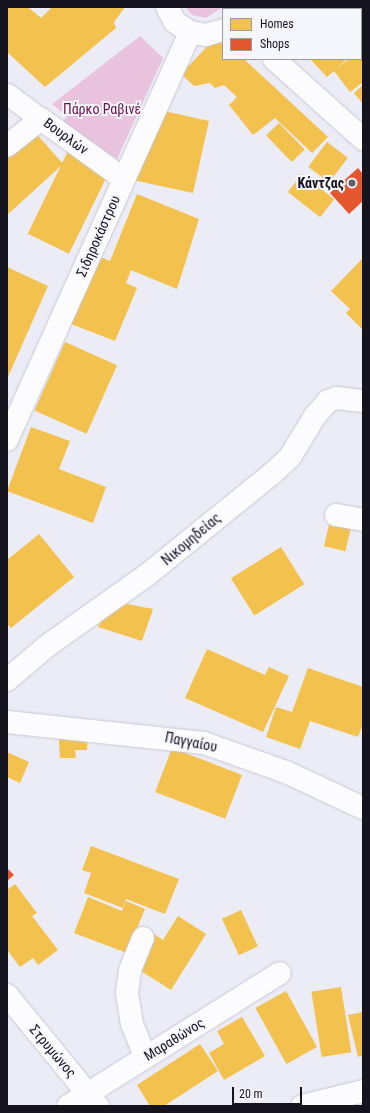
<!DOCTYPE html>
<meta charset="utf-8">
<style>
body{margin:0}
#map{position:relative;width:370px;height:1113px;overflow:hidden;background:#ececf7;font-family:"Roboto Condensed",sans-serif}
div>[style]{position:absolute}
.green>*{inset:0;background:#e9c3de}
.homes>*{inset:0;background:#f2c14e;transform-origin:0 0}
.shops>*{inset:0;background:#e4572e}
.roads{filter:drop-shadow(0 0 1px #c8c8d3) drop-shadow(0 0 1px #c8c8d3)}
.pedestrian>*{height:21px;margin:-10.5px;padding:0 10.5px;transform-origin:10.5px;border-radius:10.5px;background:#fcfcfe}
.minor>*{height:22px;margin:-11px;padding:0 11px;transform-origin:11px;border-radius:11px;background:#fcfcfe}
.tertiary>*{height:22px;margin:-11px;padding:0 11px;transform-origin:11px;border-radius:11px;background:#fcfcfe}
.dots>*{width:11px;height:11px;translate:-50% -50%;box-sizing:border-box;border:2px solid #f6f6fd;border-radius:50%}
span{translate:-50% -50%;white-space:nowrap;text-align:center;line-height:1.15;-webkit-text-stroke:4px #f6f6fd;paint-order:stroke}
.park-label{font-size:14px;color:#69104d}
.street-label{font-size:14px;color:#14131e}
.poi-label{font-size:14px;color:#14131e;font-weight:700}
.right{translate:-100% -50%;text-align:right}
.frame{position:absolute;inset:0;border:8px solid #14131e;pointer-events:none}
.legend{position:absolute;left:222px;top:8px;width:140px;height:52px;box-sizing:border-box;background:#f6f6fd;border:1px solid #9c9ba4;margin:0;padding:5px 7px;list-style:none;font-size:12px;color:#14131e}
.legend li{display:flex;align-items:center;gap:8px;height:20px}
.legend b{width:20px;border:1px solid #9c9ba4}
.scale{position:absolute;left:232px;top:1087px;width:70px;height:18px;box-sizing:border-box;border:2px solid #14131e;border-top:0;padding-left:5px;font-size:12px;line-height:14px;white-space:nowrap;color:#14131e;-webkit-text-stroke:3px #f6f6fd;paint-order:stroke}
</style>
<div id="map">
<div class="green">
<i style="clip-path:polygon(185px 7px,223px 7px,206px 18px,192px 15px)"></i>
<i style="clip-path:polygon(140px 36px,163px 58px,117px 159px,63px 122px,67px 116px,52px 104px)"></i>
</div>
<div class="homes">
<i style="clip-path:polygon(7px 7px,28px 7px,41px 18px,52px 7px,125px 7px,114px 22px,116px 28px,45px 87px,7px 52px)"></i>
<i style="clip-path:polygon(262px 7px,329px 7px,261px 9px)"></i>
<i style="clip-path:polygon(219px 34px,223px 38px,223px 59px,244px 59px,328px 137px,312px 153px,275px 118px,253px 135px,229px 105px,237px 97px,224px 85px,215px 88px,210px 83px,194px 86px,181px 74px)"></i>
<i style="clip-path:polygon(363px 54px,363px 82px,350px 92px,334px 71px,327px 77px,310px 59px,347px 59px,336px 69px,349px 59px,361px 59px)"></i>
<i style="clip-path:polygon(363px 85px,363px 104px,354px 93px)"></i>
<i style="clip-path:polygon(159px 110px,209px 121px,193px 193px,133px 180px)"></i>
<i style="left:279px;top:123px;width:37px;height:18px;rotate:46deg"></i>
<i style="clip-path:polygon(34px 131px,63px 164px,7px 215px,7px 155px)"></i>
<i style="left:327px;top:142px;width:26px;height:31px;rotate:37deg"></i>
<i style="left:68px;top:151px;width:46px;height:92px;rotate:26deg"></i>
<i style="left:302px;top:174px;width:41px;height:23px;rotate:38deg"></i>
<i style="clip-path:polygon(137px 194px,199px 219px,177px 289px,131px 270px,126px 283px,137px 288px,115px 341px,71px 324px,98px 256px,110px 261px)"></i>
<i style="clip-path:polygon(363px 258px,363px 330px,346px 313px,350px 309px,331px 291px)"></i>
<i style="clip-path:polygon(7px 267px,48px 286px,7px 379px)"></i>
<i style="left:65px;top:342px;width:57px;height:75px;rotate:24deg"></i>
<i style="clip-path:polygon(31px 427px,70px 441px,59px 469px,106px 487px,93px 523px,7px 491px)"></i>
<i style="left:331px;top:516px;width:22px;height:31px;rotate:13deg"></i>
<i style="clip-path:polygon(39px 534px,74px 577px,11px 628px,7px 624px,7px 560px)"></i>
<i style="left:281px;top:547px;width:44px;height:59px;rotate:58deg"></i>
<i style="clip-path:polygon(111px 601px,153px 609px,142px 641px,98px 627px)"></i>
<i style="clip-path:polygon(207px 649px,265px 675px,269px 667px,289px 676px,263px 732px,185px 698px)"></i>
<i style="clip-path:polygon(308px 668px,363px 687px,363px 724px,358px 737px,310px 721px,300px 749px,266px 737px,276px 707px,292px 712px)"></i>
<i style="clip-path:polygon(58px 725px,88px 729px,87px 750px,75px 750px,76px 758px,60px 758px)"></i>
<i style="left:172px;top:748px;width:75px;height:47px;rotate:21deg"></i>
<i style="clip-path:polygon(7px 752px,29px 762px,20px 783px,7px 777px)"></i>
<i style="clip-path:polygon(91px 846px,179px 879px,165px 914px,126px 899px,123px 908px,84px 893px,91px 873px,82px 870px)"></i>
<i style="clip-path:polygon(15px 884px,37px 913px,32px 916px,58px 950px,38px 965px,33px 958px,20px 967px,7px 950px,7px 890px)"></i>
<i style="clip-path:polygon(88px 897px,122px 911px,126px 901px,145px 909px,127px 953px,74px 933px)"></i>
<i style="left:241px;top:910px;width:40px;height:21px;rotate:65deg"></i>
<i style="clip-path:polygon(178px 916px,206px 934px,171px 990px,133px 966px,154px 934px,163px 940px)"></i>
<i style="left:341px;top:987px;width:66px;height:30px;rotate:81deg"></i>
<i style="left:286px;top:991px;width:64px;height:35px;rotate:61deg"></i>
<i style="clip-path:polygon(363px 1012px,363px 1055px,358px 1057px,348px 1015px)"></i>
<i style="clip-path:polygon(242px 1017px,265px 1056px,224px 1080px,209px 1053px,224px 1044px,217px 1031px)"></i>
<i style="clip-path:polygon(200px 1044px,218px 1071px,164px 1106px,150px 1106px,137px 1085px)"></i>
</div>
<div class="shops">
<i style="clip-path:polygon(358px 168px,363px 174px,363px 201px,349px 214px,330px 193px)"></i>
<i style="clip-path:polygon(7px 868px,14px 875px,7px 881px)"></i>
</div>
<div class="roads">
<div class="pedestrian">
<i style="left:7px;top:94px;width:42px;rotate:36.3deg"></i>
</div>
<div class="minor">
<i style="left:7px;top:146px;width:43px;rotate:-38.5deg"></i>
<i style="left:41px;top:119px;width:102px;rotate:35.9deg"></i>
<i style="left:336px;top:515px;width:27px;rotate:10deg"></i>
<i style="left:7px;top:680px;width:52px;rotate:-40.4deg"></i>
<i style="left:47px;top:646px;width:123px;rotate:-35.4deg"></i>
<i style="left:147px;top:575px;width:162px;rotate:-39deg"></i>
<i style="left:273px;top:473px;width:23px;rotate:-43deg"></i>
<i style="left:290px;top:457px;width:48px;rotate:-58.6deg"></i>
<i style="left:315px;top:416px;width:20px;rotate:-49deg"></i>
<i style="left:328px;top:401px;width:9px;rotate:-18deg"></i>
<i style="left:337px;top:398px;width:26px;rotate:7deg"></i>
<i style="left:7px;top:722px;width:198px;rotate:6.1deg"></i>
<i style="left:204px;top:743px;width:87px;rotate:19.5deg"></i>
<i style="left:286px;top:772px;width:85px;rotate:25.1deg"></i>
<i style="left:143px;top:938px;width:35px;rotate:112deg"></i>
<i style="left:130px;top:971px;width:22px;rotate:98deg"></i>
<i style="left:127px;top:993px;width:31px;rotate:81deg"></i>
<i style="left:132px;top:1024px;width:35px;rotate:68deg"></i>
<i style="left:7px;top:995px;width:144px;rotate:50.7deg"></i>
<i style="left:68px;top:1106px;width:250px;rotate:-32.1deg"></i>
<i style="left:302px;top:1106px;width:63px;rotate:-13.8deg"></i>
</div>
<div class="tertiary">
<i style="left:167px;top:7px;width:17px;rotate:62deg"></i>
<i style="left:175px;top:22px;width:18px;rotate:34deg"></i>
<i style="left:190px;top:32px;width:16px;rotate:11deg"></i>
<i style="left:206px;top:35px;width:18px;rotate:-16deg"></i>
<i style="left:240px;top:9px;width:2px;rotate:-63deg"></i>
<i style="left:274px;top:59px;width:120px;rotate:42deg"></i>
<i style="left:7px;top:440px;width:447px;rotate:-65.8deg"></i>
</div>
</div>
<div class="dots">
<i style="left:352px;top:183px;background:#605f6a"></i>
</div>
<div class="park-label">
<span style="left:102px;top:109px">Πάρκο Ραβινέ</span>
</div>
<div class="street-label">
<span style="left:66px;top:136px;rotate:36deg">Βουρλών</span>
<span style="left:98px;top:236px;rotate:-66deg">Σιδηροκάστρου</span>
<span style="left:191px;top:539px;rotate:-40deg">Νικομηδείας</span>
<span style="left:191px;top:742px;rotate:11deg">Παγγαίου</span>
<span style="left:174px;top:1039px;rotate:-32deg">Μαραθώνος</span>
<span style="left:53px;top:1051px;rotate:50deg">Στρυμώνος</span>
</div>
<div class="poi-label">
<span class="right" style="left:344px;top:183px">Κάντζας</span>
</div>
<div class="frame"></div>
<ul class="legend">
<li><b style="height:11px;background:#f2c14e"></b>Homes</li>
<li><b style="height:11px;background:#e4572e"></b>Shops</li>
</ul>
<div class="scale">20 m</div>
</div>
